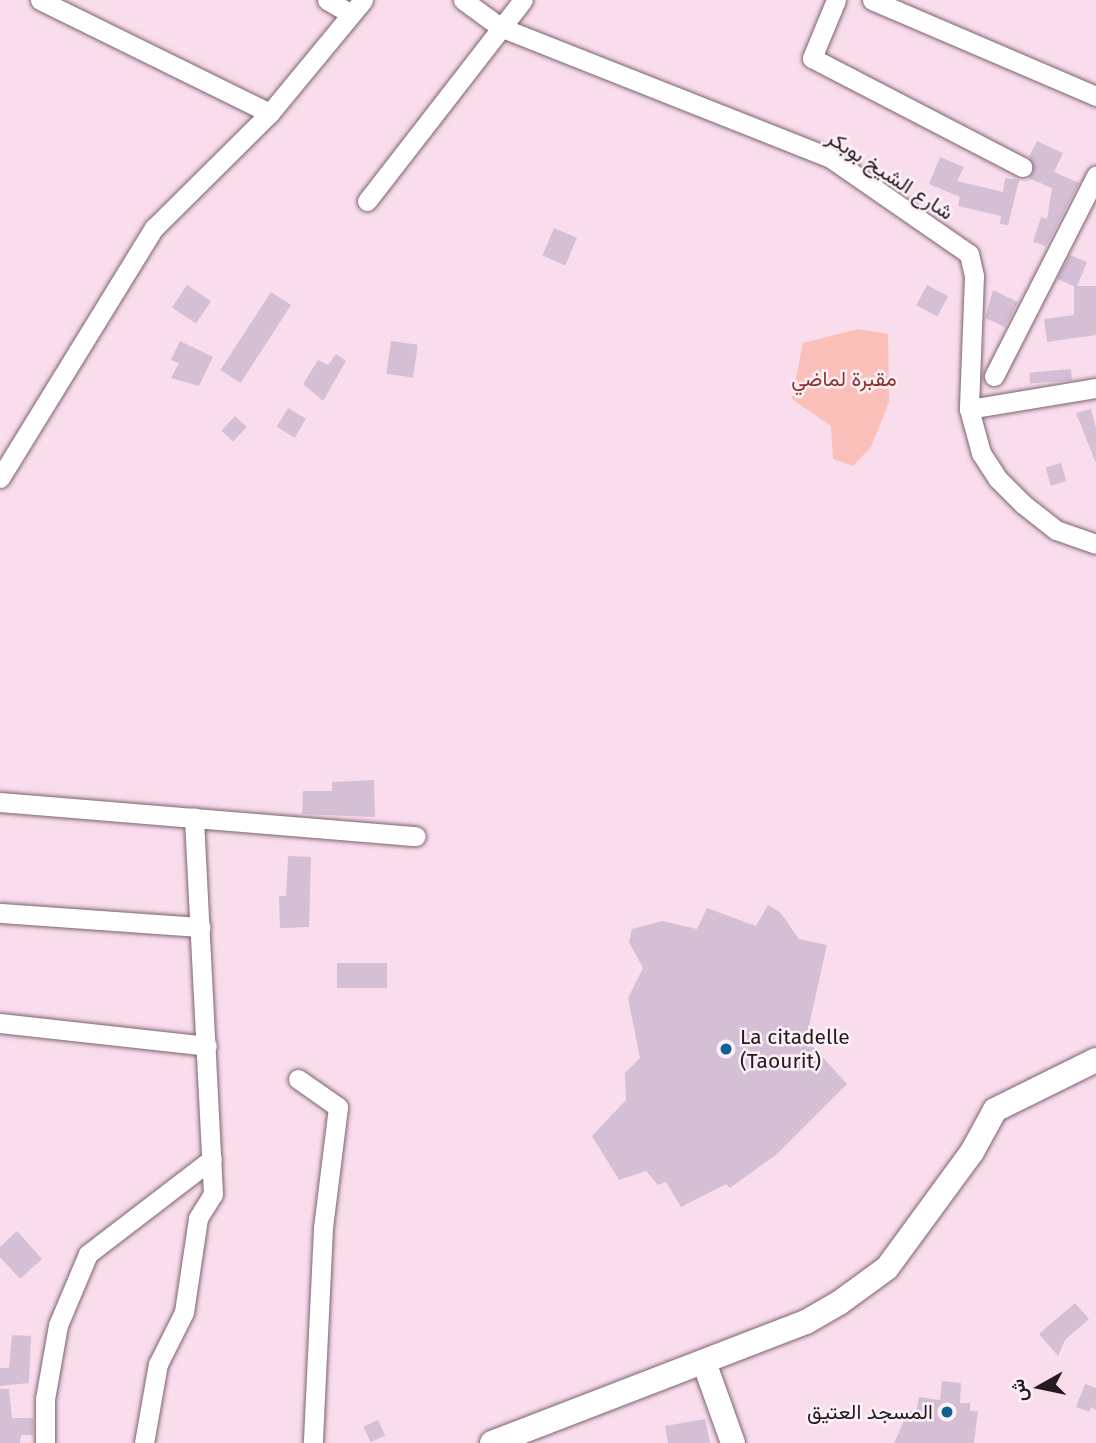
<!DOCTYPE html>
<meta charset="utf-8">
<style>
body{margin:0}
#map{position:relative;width:1096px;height:1443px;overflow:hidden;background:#faddec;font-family:"Fira Sans",Vazirmatn,sans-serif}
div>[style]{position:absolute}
.green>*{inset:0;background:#fabfb9}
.building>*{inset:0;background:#d4bfd5;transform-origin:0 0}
.roads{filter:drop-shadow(0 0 2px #7c6371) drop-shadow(0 0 2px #7c6371)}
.minor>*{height:19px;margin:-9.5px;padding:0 9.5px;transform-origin:9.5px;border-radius:9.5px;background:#fff}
.tertiary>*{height:24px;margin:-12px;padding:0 12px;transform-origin:12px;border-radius:12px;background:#fff}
.dots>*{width:19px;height:19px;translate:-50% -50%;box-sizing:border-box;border:4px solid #fbf0f6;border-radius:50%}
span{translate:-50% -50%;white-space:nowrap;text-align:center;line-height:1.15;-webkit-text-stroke:5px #fbf0f6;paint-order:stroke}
.street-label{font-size:21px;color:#241a1f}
.park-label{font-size:21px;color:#90322f}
.poi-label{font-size:21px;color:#241a1f}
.left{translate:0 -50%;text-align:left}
.right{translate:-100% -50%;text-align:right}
.north{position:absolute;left:1005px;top:1352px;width:70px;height:70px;-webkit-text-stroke:5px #fbf0f6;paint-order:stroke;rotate:261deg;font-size:19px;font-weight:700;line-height:28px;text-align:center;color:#241a1f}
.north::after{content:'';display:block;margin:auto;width:24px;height:32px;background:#241a1f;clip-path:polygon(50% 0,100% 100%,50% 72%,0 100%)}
</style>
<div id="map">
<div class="green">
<i style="clip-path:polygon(858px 329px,888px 334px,889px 402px,871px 447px,853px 466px,833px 459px,831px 426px,792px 399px,803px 343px)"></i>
</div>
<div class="building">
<i style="clip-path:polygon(1037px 141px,1063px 153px,1054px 172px,1079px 183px,1046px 246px,1033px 242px,1041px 217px,1047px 219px,1052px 188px,1028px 178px,1033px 172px,1029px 157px)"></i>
<i style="clip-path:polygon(940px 157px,964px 167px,957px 181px,1003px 192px,1005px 178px,1019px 180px,1008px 225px,1000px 224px,1001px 216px,958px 206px,960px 197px,929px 184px)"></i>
<i style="left:554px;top:228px;width:25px;height:30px;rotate:23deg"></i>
<i style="clip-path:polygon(1070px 255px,1087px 262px,1077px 286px,1096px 286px,1096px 335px,1047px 342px,1044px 319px,1074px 315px,1074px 286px,1057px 279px)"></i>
<i style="left:187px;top:285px;width:29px;height:27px;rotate:34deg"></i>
<i style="left:927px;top:285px;width:24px;height:23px;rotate:28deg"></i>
<i style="clip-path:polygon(993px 290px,1018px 302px,1005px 327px,985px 318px)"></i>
<i style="left:271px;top:292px;width:24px;height:93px;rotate:33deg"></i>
<i style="clip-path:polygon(180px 341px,213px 357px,199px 386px,171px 378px,179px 363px,171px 360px)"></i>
<i style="left:391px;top:341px;width:27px;height:33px;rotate:8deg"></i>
<i style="clip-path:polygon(336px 354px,346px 361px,323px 401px,303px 384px,318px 360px,328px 365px)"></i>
<i style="left:1071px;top:369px;width:11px;height:42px;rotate:85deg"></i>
<i style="left:288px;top:408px;width:21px;height:22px;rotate:31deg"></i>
<i style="clip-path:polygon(1091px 409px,1096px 428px,1096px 463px,1076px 413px)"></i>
<i style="left:235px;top:416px;width:16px;height:20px;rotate:43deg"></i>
<i style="left:1061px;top:463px;width:19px;height:16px;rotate:74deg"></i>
<i style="clip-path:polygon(374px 780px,375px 817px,302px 814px,303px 791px,332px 791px,332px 782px)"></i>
<i style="clip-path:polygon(288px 856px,311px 857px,309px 927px,280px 928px,279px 896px,286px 896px)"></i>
<i style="clip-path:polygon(768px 905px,780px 912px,799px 939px,827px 945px,806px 1039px,847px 1084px,776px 1155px,730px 1188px,726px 1184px,681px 1207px,666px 1182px,658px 1185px,646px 1171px,619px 1180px,592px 1136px,626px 1100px,625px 1073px,640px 1058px,628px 998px,643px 968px,629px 942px,632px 929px,662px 921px,697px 929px,707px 908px,756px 926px)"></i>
<i style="left:337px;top:963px;width:50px;height:25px"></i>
<i style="clip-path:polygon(17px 1231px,42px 1259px,20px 1279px,0 1257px,0 1247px)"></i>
<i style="clip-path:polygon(1075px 1303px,1089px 1319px,1065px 1340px,1058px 1356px,1039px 1334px)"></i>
<i style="clip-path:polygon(12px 1335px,31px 1336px,29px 1383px,0 1386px,0 1368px,9px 1368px)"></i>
<i style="clip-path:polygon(942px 1381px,961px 1383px,960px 1403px,970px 1403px,970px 1411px,978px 1411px,974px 1443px,894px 1443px,909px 1410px,916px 1413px,919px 1397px,940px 1400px)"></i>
<i style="clip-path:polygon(1085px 1384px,1096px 1388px,1096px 1410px,1091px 1407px,1089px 1412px,1076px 1407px)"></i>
<i style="clip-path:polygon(0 1389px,9px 1389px,12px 1418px,33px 1418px,33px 1435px,21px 1435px,20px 1443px,0 1443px)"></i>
<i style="clip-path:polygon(705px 1419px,710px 1443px,668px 1443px,665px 1426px)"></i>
<i style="left:378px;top:1420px;width:17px;height:16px;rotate:65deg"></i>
</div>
<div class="roads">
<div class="minor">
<i style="left:40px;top:0;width:256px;rotate:26.2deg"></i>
<i style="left:327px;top:0;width:28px;rotate:30deg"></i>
<i style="left:463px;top:0;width:46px;rotate:36.1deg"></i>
<i style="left:500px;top:27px;width:354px;rotate:21.6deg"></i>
<i style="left:829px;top:157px;width:170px;rotate:34.7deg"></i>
<i style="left:969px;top:254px;width:23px;rotate:77deg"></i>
<i style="left:974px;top:276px;width:133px;rotate:92.2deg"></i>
<i style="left:969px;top:409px;width:46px;rotate:74.7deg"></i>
<i style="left:981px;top:453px;width:31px;rotate:57deg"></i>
<i style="left:998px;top:479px;width:35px;rotate:45deg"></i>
<i style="left:1023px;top:504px;width:42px;rotate:38.2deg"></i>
<i style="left:1056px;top:530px;width:42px;rotate:19.3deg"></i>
<i style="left:836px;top:0;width:63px;rotate:112.5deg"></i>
<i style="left:812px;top:58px;width:237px;rotate:27.4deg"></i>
<i style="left:872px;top:0;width:244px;rotate:23.2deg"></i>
<i style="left:367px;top:201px;width:254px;rotate:-52.2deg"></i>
<i style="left:994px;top:376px;width:225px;rotate:-63deg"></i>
<i style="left:969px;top:409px;width:129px;rotate:-9.4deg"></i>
<i style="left:0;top:478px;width:294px;rotate:-58.4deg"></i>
<i style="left:154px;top:228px;width:163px;rotate:-44.8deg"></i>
<i style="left:270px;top:113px;width:146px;rotate:-50.5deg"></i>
<i style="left:0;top:802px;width:417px;rotate:4.7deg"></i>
<i style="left:0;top:913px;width:201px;rotate:4deg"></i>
<i style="left:0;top:1023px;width:208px;rotate:6.3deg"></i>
<i style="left:298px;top:1079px;width:49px;rotate:35deg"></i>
<i style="left:338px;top:1107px;width:122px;rotate:97.1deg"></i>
<i style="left:323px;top:1228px;width:215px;rotate:92.7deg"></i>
<i style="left:45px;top:1443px;width:44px;rotate:-90deg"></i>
<i style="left:45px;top:1399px;width:75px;rotate:-80deg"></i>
<i style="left:58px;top:1325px;width:77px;rotate:-67.1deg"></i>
<i style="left:88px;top:1254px;width:156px;rotate:-37.5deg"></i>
<i style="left:144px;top:1443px;width:80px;rotate:-80deg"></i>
<i style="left:158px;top:1364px;width:58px;rotate:-63.4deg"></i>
<i style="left:184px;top:1312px;width:95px;rotate:-81.5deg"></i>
<i style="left:198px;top:1218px;width:28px;rotate:-58deg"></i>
<i style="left:213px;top:1194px;width:377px;rotate:-92.9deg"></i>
</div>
<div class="tertiary">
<i style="left:704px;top:1362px;width:86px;rotate:70.3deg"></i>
<i style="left:492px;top:1443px;width:337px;rotate:-21.1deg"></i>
<i style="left:806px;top:1322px;width:38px;rotate:-30deg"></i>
<i style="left:839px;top:1303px;width:59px;rotate:-36.1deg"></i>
<i style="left:887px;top:1268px;width:144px;rotate:-53.8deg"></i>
<i style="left:972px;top:1152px;width:48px;rotate:-61.3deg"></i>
<i style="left:995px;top:1110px;width:113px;rotate:-26.3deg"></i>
</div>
</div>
<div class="dots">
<i style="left:726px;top:1049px;background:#136093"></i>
<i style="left:947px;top:1412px;background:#136093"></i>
</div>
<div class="street-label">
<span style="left:890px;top:175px;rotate:33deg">شارع الشيخ بوبكر</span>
</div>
<div class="park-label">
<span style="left:844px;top:379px">مقبرة لماضي</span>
</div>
<div class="poi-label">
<span class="left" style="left:740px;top:1049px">La citadelle<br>(Taourit)</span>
<span class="right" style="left:933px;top:1412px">المسجد العتيق</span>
</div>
<div class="north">ش</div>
</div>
